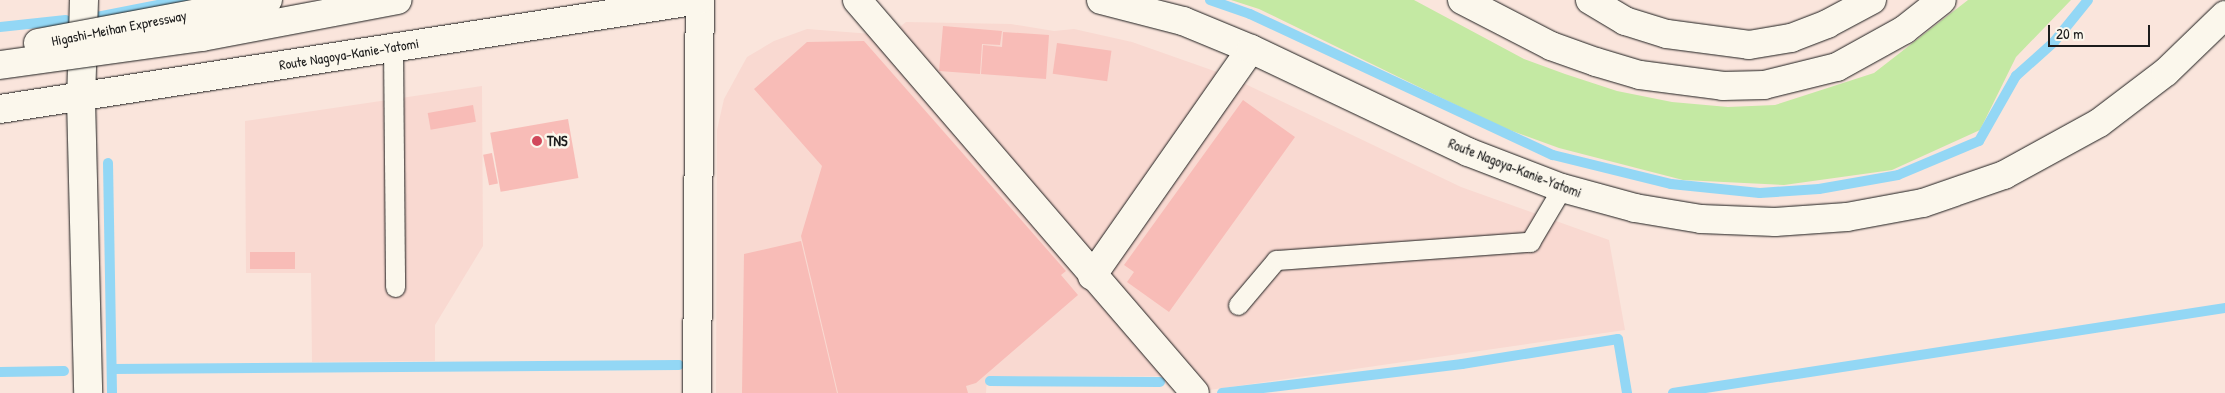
<!DOCTYPE html>
<style>
body{margin:0}
#map{position:relative;width:2225px;height:393px;overflow:hidden;background:#fae5dc;font-family:"Patrick Hand",sans-serif}
div>[style]{position:absolute}
.built>*{inset:0;background:#f9d9d1}
.green>*{inset:0;background:#c4e9a3}
.stream>*{height:10px;margin:-5px;padding:0 5px;transform-origin:5px;border-radius:5px;background:#93d7f5}
.building>*{inset:0;background:#f8bcb7;transform-origin:0 0}
.roads{filter:drop-shadow(0 0 1px #1c1c1c) drop-shadow(0 0 1px #1c1c1c)}
.service>*{height:19px;margin:-9.5px;padding:0 9.5px;transform-origin:9.5px;border-radius:9.5px;background:#fbf7ec}
.minor>*{height:28px;margin:-14px;padding:0 14px;transform-origin:14px;border-radius:14px;background:#fbf7ec}
.tertiary>*{height:28px;margin:-14px;padding:0 14px;transform-origin:14px;border-radius:14px;background:#fbf7ec}
.primary>*{height:28px;margin:-14px;padding:0 14px;transform-origin:14px;border-radius:14px;background:#fbf7ec}
.motorway>*{height:28px;margin:-14px;padding:0 14px;transform-origin:14px;border-radius:14px;background:#fbf7ec}
.bridges{filter:drop-shadow(0 0 1px #1c1c1c) drop-shadow(0 0 1px #1c1c1c)}
.motorway-bridge>*{height:28px;margin:-14px;padding:0 14px;transform-origin:14px;border-radius:14px;background:#fbf7ec}
.dots>*{width:14px;height:14px;translate:-50% -50%;box-sizing:border-box;border:2px solid #fbf7ec;border-radius:50%}
span{translate:-50% -50%;white-space:nowrap;text-align:center;line-height:1.15;-webkit-text-stroke:5px #fbf7ec;paint-order:stroke}
.street-label{font-size:14px;color:#1c1c1c}
.poi-label{font-size:14px;color:#1c1c1c;font-weight:700}
.left{translate:0 -50%;text-align:left}
.scale{position:absolute;left:2048px;top:25px;width:102px;height:22px;box-sizing:border-box;border:2px solid #1c1c1c;border-top:0;padding-left:6px;font-size:15px;line-height:18px;white-space:nowrap;color:#1c1c1c;-webkit-text-stroke:4px #fbf7ec;paint-order:stroke}
</style>
<div id="map">
<div class="built">
<i style="clip-path:polygon(906px 22px,1011px 24px,1054px 31px,1074px 29px,1132px 42px,1220px 73px,1093px 255px,896px 30px)"></i>
<i style="clip-path:polygon(807px 29px,872px 34px,1164px 376px,987px 377px,986px 393px,716px 393px,717px 130px,724px 99px,747px 57px,774px 41px)"></i>
<i style="clip-path:polygon(1241px 82px,1461px 187px,1609px 240px,1625px 330px,1209px 390px,1108px 275px)"></i>
<i style="clip-path:polygon(482px 86px,483px 246px,435px 325px,435px 361px,312px 362px,311px 273px,246px 273px,245px 121px)"></i>
</div>
<div class="green">
<i style="clip-path:polygon(1231px 0,1414px 0,1524px 59px,1565px 74px,1617px 91px,1672px 102px,1728px 107px,1775px 105px,1874px 73px,1968px 0,2071px 0,2016px 57px,1980px 130px,1892px 170px,1784px 185px,1683px 180px,1559px 148px,1501px 127px,1259px 9px)"></i>
</div>
<div class="stream">
<i style="left:1210px;top:0;width:42px;rotate:19.3deg"></i>
<i style="left:1250px;top:14px;width:334px;rotate:25deg"></i>
<i style="left:1553px;top:155px;width:122px;rotate:13.8deg"></i>
<i style="left:1671px;top:184px;width:89px;rotate:5.8deg"></i>
<i style="left:1760px;top:193px;width:59px;rotate:-3.9deg"></i>
<i style="left:1819px;top:189px;width:80px;rotate:-10deg"></i>
<i style="left:1898px;top:175px;width:88px;rotate:-22.8deg"></i>
<i style="left:1979px;top:141px;width:75px;rotate:-60.4deg"></i>
<i style="left:2016px;top:76px;width:51px;rotate:-41.8deg"></i>
<i style="left:2054px;top:42px;width:54px;rotate:-51deg"></i>
<i style="left:97px;top:17px;width:88px;rotate:-11.2deg"></i>
<i style="left:0;top:27px;width:66px;rotate:-6.1deg"></i>
<i style="left:108px;top:163px;width:230px;rotate:89deg"></i>
<i style="left:112px;top:369px;width:567px;rotate:-0.4deg"></i>
<i style="left:0;top:372px;width:64px;rotate:-0.9deg"></i>
<i style="left:990px;top:381px;width:170px;rotate:0.3deg"></i>
<i style="left:1222px;top:393px;width:242px;rotate:-6.9deg"></i>
<i style="left:1462px;top:364px;width:158px;rotate:-9.1deg"></i>
<i style="left:1618px;top:339px;width:55px;rotate:80.5deg"></i>
<i style="left:1673px;top:393px;width:559px;rotate:-8.75deg"></i>
</div>
<div class="building">
<i style="clip-path:polygon(943px 26px,1002px 31px,1000px 45px,982px 44px,980px 74px,939px 71px)"></i>
<i style="clip-path:polygon(1003px 32px,1049px 35px,1046px 79px,981px 74px,983px 45px,1002px 47px)"></i>
<i style="clip-path:polygon(864px 41px,1066px 271px,1061px 275px,1078px 295px,976px 383px,966px 386px,968px 393px,838px 393px,801px 236px,822px 166px,754px 89px,807px 42px)"></i>
<i style="left:1057px;top:43px;width:55px;height:31px;rotate:8deg"></i>
<i style="clip-path:polygon(1243px 100px,1295px 137px,1169px 312px,1127px 282px,1134px 272px,1124px 265px)"></i>
<i style="left:473px;top:105px;width:17px;height:46px;rotate:80deg"></i>
<i style="left:568px;top:119px;width:60px;height:79px;rotate:80deg"></i>
<i style="left:492px;top:153px;width:31px;height:9px;rotate:79deg"></i>
<i style="clip-path:polygon(801px 241px,837px 393px,742px 393px,744px 254px)"></i>
<i style="left:295px;top:252px;width:17px;height:45px;rotate:90deg"></i>
</div>
<div class="roads">
<div class="service">
<i style="left:393px;top:46px;width:241px;rotate:89.5deg"></i>
<i style="left:1238px;top:305px;width:59px;rotate:-49.8deg"></i>
<i style="left:1276px;top:260px;width:255px;rotate:-4.1deg"></i>
<i style="left:1530px;top:242px;width:63px;rotate:-59.3deg"></i>
</div>
<div class="minor">
<i style="left:84px;top:0;width:99px;rotate:91.7deg"></i>
<i style="left:81px;top:99px;width:294px;rotate:88.6deg"></i>
<i style="left:857px;top:0;width:518px;rotate:49.3deg"></i>
<i style="left:1092px;top:276px;width:277px;rotate:-55deg"></i>
</div>
<div class="tertiary">
<i style="left:697px;top:393px;width:393px;rotate:-89.6deg"></i>
</div>
<div class="primary">
<i style="left:1101px;top:0;width:85px;rotate:14.4deg"></i>
<i style="left:1183px;top:21px;width:74px;rotate:22.4deg"></i>
<i style="left:1251px;top:49px;width:240px;rotate:25.4deg"></i>
<i style="left:1468px;top:152px;width:101px;rotate:21deg"></i>
<i style="left:1562px;top:188px;width:76px;rotate:15.3deg"></i>
<i style="left:1635px;top:208px;width:67px;rotate:9.5deg"></i>
<i style="left:1701px;top:219px;width:74px;rotate:2.3deg"></i>
<i style="left:1775px;top:222px;width:72px;rotate:-4deg"></i>
<i style="left:1847px;top:217px;width:77px;rotate:-10.4deg"></i>
<i style="left:1923px;top:203px;width:86px;rotate:-19.1deg"></i>
<i style="left:2004px;top:175px;width:108px;rotate:-28.7deg"></i>
<i style="left:2099px;top:123px;width:84px;rotate:-37.3deg"></i>
<i style="left:2166px;top:72px;width:82px;rotate:-44deg"></i>
<i style="left:0;top:109px;width:707px;rotate:-8.86deg"></i>
</div>
<div class="motorway">
<i style="left:1462px;top:0;width:100px;rotate:27.3deg"></i>
<i style="left:1551px;top:46px;width:48px;rotate:19.6deg"></i>
<i style="left:1596px;top:62px;width:46px;rotate:16.5deg"></i>
<i style="left:1640px;top:75px;width:84px;rotate:7.5deg"></i>
<i style="left:1723px;top:86px;width:41px;rotate:-1.4deg"></i>
<i style="left:1764px;top:85px;width:75px;rotate:-13.9deg"></i>
<i style="left:1837px;top:67px;width:77px;rotate:-28.9deg"></i>
<i style="left:1904px;top:30px;width:48px;rotate:-38.3deg"></i>
<i style="left:1590px;top:0;width:41px;rotate:31deg"></i>
<i style="left:1625px;top:21px;width:44px;rotate:17.2deg"></i>
<i style="left:1667px;top:34px;width:83px;rotate:7.6deg"></i>
<i style="left:1749px;top:45px;width:43px;rotate:-9.5deg"></i>
<i style="left:1791px;top:38px;width:39px;rotate:-21deg"></i>
<i style="left:1827px;top:24px;width:51px;rotate:-28.1deg"></i>
</div>
</div>
<div class="bridges">
<div class="motorway-bridge">
<i style="left:38px;top:43px;width:234px;rotate:-10.6deg"></i>
<i style="left:0;top:65px;width:204px;rotate:-7.9deg"></i>
<i style="left:202px;top:37px;width:199px;rotate:-10.7deg"></i>
</div>
</div>
<div class="dots">
<i style="left:537px;top:141px;background:#d1495b"></i>
</div>
<div class="street-label">
<span style="left:119px;top:28px;rotate:-11deg">Higashi-Meihan Expressway</span>
<span style="left:349px;top:54px;rotate:-9deg">Route Nagoya-Kanie-Yatomi</span>
<span style="left:1515px;top:168px;rotate:21deg">Route Nagoya-Kanie-Yatomi</span>
</div>
<div class="poi-label">
<span class="left" style="left:547px;top:141px">TNS</span>
</div>
<div class="scale">20 m</div>
</div>
